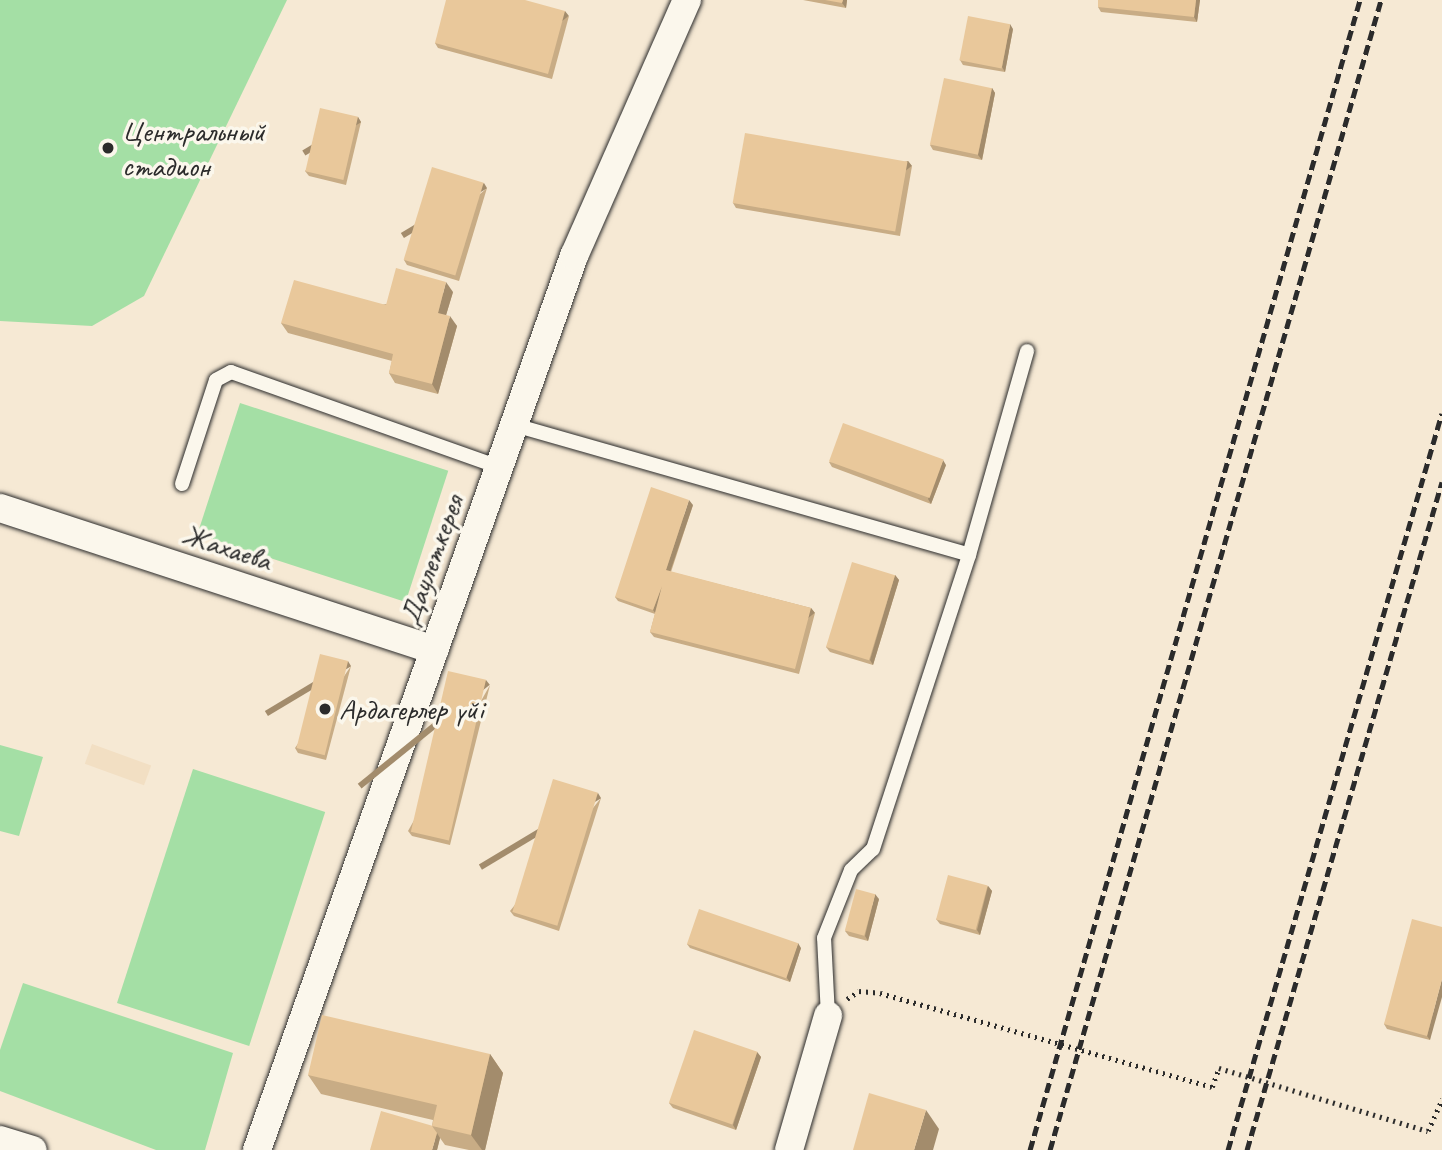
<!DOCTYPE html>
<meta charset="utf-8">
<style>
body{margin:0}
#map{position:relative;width:1442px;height:1150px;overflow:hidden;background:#f6e9d4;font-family:Caveat,sans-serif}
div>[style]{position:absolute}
.built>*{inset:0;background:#f2dfc3;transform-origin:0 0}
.green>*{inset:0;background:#a4dfa5;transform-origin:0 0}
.path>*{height:4.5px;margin-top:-2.25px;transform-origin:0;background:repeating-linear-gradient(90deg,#2b2b2b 0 2px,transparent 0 7px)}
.roads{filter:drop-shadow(0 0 2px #2b2b2b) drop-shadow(0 0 2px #2b2b2b)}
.lane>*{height:14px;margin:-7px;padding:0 7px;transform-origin:7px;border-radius:7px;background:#fbf7ec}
.street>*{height:28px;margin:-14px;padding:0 14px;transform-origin:14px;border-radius:14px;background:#fbf7ec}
.rail>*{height:5px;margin-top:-2.5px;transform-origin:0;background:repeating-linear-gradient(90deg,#2b2b2b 0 10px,transparent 0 15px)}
.path-bridge>*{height:4.5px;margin-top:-2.25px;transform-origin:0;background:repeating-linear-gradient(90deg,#2b2b2b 0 2px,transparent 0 7px)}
.wall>*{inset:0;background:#c8ac85}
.shaded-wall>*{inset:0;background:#a38c6c;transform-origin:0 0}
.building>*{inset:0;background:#e9c89b;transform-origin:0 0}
.dots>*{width:19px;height:19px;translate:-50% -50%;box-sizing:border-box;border:4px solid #fbf7ec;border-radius:50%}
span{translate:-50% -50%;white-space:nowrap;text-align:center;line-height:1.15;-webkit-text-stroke:7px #fbf7ec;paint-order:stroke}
.poi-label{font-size:30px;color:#2b2b2b}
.left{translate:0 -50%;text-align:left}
.street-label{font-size:30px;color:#2b2b2b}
</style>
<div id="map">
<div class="built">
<i style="left:92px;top:744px;width:63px;height:21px;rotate:20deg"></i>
</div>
<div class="green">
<i style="clip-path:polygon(0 0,287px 0,144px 296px,92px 326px,0 321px)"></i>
<i style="left:240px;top:403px;width:219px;height:138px;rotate:18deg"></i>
<i style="clip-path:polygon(0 745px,43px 757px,19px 836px,0 831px)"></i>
<i style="left:193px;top:769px;width:139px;height:246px;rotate:18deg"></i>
<i style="clip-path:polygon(23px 983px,233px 1053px,205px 1150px,156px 1150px,0 1091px,0 1050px)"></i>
</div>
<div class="path">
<i style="left:847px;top:999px;width:14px;rotate:-34deg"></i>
<i style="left:859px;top:991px;width:21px;rotate:5deg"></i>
<i style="left:1428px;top:1131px;width:35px;rotate:-66deg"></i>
</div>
<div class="roads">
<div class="lane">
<i style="left:514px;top:425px;width:473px;rotate:15.9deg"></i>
<i style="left:969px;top:555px;width:212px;rotate:-74.1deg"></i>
<i style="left:182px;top:484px;width:109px;rotate:-71.9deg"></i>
<i style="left:216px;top:380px;width:17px;rotate:-28deg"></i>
<i style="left:231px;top:372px;width:284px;rotate:19.5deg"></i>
<i style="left:828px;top:1016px;width:78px;rotate:-92.9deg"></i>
<i style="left:824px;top:938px;width:73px;rotate:-68.3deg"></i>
<i style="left:851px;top:870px;width:30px;rotate:-44deg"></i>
<i style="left:873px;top:849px;width:309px;rotate:-71.9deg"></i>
</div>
<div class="street">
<i style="left:0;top:508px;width:457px;rotate:18.1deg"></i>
<i style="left:0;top:1140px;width:34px;rotate:17deg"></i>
<i style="left:257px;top:1150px;width:949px;rotate:-70.48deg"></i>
<i style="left:574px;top:256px;width:280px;rotate:-66.2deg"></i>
<i style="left:789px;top:1150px;width:140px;rotate:-73.8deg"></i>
</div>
</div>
<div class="rail">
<i style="left:1030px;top:1150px;width:1196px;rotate:-73.99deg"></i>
<i style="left:1050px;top:1150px;width:1197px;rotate:-73.94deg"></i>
<i style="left:1228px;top:1150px;width:767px;rotate:-73.81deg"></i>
<i style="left:1247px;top:1150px;width:696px;rotate:-73.73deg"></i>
</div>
<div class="path-bridge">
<i style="left:880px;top:993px;width:345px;rotate:15.8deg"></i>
<i style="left:1212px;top:1087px;width:20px;rotate:-70deg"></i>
<i style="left:1219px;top:1068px;width:218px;rotate:16.8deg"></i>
</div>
<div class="wall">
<i style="clip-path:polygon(803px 0,847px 0,846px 8px)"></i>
<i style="clip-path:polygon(1098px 0,1200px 0,1197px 22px,1101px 12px,1098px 7px)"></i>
<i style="clip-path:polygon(569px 16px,552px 79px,438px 48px,435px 43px)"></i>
<i style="clip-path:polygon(1013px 29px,1005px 72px,963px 65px,960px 60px)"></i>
<i style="clip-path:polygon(992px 88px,995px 93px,982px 160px,933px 150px,930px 145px)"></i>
<i style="clip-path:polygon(358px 117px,361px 122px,346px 185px,309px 176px,305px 171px)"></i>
<i style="clip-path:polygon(908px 161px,912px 166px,900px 236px,736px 208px,733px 203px)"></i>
<i style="clip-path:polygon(487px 188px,459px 281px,407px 265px,404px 260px)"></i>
<i style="clip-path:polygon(453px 292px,446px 315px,457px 326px,438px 394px,395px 383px,389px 373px,392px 361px,288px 333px,281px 323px)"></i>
<i style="clip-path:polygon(829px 462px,946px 465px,931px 504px,832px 467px)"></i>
<i style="clip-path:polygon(693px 505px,671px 572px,811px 608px,815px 613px,799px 674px,654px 637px,650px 632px,655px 614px,618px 601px,615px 597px)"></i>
<i style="clip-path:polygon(895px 575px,899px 580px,873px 665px,830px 652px,826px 647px)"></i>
<i style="clip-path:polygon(351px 666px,326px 760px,298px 753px,295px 748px)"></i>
<i style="clip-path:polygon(490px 685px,450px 845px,412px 836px,408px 831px)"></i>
<i style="clip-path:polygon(601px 798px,559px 931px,514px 916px,510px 911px)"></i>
<i style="clip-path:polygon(988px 886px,992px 891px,980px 935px,940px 924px,936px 919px)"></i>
<i style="clip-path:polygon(879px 899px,868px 941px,849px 936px,845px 931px)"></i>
<i style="clip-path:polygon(1442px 927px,1430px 1040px,1387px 1029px,1384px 1024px)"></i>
<i style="clip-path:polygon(687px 944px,801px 948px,790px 982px,690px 948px)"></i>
<i style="clip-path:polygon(757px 1052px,761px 1057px,736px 1130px,673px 1108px,669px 1103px)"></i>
<i style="clip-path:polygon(490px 1054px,503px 1073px,485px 1150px,469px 1150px,445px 1145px,440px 1138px,437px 1150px,432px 1126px,433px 1120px,321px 1094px,308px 1075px)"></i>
</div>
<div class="shaded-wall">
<i style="clip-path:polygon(843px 0,847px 0,846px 8px,842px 3px)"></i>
<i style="clip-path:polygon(1196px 0,1200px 0,1197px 22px,1194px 17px)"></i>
<i style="left:565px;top:11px;width:6px;height:65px;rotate:51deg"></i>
<i style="clip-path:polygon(1010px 24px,1013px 29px,1005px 72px,1002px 67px)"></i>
<i style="clip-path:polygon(992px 88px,995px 93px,982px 160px,978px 155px)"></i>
<i style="left:358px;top:117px;width:6px;height:65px;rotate:59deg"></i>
<i style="left:908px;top:161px;width:6px;height:71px;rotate:51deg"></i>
<i style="left:484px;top:183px;width:6px;height:97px;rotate:59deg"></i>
<i style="clip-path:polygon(446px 282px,453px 292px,444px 322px,438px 313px)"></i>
<i style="clip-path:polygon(450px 316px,457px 326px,438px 394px,432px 384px)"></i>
<i style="clip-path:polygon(943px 460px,946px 465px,931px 504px,928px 499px)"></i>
<i style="clip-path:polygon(689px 500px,693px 505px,669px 575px,666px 570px)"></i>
<i style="clip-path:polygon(895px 575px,899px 580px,873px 665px,870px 660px)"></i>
<i style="clip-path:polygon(662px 586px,656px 614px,653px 610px)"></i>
<i style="left:811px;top:608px;width:6px;height:63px;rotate:51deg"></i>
<i style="left:348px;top:661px;width:6px;height:97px;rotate:59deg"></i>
<i style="left:486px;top:680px;width:6px;height:165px;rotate:51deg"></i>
<i style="left:598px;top:793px;width:6px;height:139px;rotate:59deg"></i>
<i style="clip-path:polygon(988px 886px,992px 891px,980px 935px,977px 930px)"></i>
<i style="clip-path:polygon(875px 894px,879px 899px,868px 941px,865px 936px)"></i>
<i style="clip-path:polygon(798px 943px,801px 948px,790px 982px,786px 977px)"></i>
<i style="clip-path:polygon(1442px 979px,1442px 997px,1430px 1040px,1427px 1036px)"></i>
<i style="clip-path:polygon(757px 1052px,761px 1057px,736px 1130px,733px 1125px)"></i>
<i style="clip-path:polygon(490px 1054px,503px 1073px,485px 1150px,482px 1150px,471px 1135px)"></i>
<i style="clip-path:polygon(926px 1110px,939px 1129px,933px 1150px,914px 1150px)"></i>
<i style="clip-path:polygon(437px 1133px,440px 1138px,437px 1150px,432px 1150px)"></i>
</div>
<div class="building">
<i style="clip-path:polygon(446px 0,525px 0,565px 11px,548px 74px,435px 43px)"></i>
<i style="clip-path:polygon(825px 0,843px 0,842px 3px)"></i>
<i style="clip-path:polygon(1098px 0,1196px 0,1194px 17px,1098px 7px)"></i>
<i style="left:968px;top:16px;width:43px;height:45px;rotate:11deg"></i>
<i style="left:944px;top:78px;width:49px;height:68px;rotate:12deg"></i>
<i style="left:320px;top:108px;width:39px;height:65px;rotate:13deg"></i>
<i style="left:745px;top:133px;width:165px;height:71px;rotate:10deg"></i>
<i style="left:432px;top:167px;width:54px;height:97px;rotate:17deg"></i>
<i style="clip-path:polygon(396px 268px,446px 282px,438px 313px,450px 316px,432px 384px,389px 373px,393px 354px,281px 323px,294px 280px,386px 305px)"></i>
<i style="left:843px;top:423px;width:107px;height:41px;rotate:20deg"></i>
<i style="clip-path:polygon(651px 487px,689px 500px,666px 570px,811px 608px,795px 669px,650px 632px,662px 586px,653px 610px,615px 597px)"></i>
<i style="left:852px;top:562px;width:45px;height:89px;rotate:17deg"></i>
<i style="left:320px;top:654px;width:29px;height:97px;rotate:14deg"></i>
<i style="left:448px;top:671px;width:39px;height:165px;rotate:13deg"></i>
<i style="left:553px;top:779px;width:47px;height:139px;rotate:17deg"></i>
<i style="left:948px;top:875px;width:41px;height:46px;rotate:15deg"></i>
<i style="left:856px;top:889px;width:20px;height:43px;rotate:15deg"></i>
<i style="left:699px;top:909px;width:105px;height:37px;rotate:19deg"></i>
<i style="clip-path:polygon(1412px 919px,1442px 927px,1442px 979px,1427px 1036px,1384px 1024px)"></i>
<i style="clip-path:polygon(322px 1015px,490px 1054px,471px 1135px,432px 1126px,437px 1105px,308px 1075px)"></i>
<i style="left:694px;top:1030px;width:67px;height:77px;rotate:19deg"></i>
<i style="clip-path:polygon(869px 1093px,926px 1110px,914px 1150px,853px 1150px)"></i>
<i style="clip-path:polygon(381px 1111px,433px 1126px,432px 1126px,437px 1133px,432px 1150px,370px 1150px)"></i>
</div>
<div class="dots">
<i style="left:108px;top:148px;background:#2b2b2b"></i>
<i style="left:325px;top:709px;background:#2b2b2b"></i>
</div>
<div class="poi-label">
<span class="left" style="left:122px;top:148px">Центральный<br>стадион</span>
<span class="left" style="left:339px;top:709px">Ардагерлер үйі</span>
</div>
<div class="street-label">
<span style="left:227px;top:547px;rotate:18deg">Жахаева</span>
<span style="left:431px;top:560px;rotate:-70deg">Даулеткерея</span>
</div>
</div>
